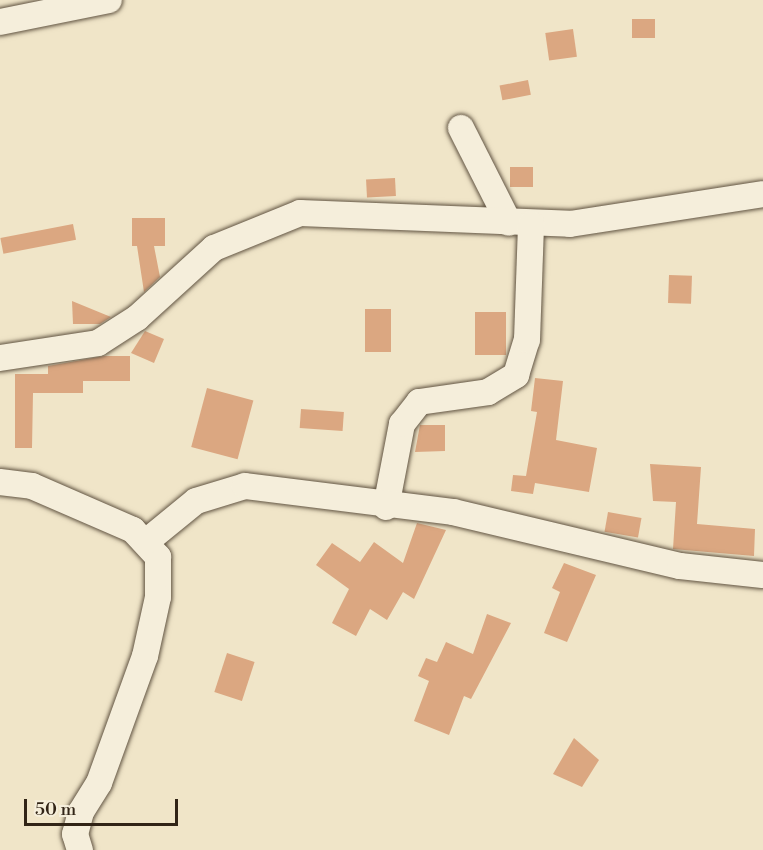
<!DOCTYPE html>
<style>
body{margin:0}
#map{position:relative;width:763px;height:850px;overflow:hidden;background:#f0e5c8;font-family:"Libre Bodoni",serif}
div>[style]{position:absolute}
.building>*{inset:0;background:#dba781;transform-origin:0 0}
.roads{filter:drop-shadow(0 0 2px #615442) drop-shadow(0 0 2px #615442)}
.minor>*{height:26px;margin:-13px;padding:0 13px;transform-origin:13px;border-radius:13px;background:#f5eedb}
span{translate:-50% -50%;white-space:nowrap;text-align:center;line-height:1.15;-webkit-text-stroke:4.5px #f5eedb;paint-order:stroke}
.scale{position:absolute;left:24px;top:799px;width:154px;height:27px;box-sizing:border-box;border:3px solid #312416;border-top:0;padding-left:8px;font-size:18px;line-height:21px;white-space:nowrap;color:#312416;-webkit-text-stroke:4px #f5eedb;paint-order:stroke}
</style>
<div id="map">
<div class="building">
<i style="left:632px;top:19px;width:23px;height:19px"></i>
<i style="left:573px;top:29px;width:28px;height:28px;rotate:82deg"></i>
<i style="left:528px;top:80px;width:15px;height:29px;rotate:79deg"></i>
<i style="left:510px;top:167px;width:23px;height:20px"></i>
<i style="left:395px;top:178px;width:18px;height:29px;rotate:87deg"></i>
<i style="clip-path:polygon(132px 218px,165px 218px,165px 246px,154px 246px,160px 277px,144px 292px,137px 246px,132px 246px)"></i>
<i style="left:73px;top:224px;width:16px;height:74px;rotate:79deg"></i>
<i style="left:669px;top:275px;width:23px;height:28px;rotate:2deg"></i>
<i style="clip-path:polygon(72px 301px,111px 317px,100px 324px,73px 324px)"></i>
<i style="left:365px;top:309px;width:26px;height:43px"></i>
<i style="left:475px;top:312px;width:31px;height:43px"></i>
<i style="clip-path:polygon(145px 331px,164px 339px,154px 363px,131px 353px)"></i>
<i style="clip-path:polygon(104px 356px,130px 356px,130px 381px,83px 381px,83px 393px,33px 393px,32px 448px,15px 448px,15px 374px,48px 374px,48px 366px)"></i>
<i style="clip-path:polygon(535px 378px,563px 381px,556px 440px,597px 448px,589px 492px,535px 483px,533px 494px,511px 491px,513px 475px,526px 476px,537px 412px,531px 411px)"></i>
<i style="left:207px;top:388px;width:48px;height:61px;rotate:15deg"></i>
<i style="left:301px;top:409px;width:43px;height:19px;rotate:4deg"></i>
<i style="clip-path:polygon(420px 425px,445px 425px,445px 451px,415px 452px)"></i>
<i style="clip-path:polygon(650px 464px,701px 467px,697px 524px,755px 529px,754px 556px,673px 549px,676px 502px,653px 501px)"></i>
<i style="left:608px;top:512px;width:34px;height:20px;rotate:10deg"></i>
<i style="clip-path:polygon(417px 523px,446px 530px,414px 599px,403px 592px,387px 620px,370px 609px,356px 636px,332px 623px,349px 589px,316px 565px,332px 543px,360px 562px,374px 542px,403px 563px)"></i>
<i style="clip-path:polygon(564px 563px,596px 575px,567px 642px,544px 633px,560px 592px,552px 588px)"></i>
<i style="clip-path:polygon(487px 614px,511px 623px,471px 699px,464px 696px,449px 735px,414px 721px,429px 681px,418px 676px,426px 658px,437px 662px,446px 642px,473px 654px)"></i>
<i style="left:227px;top:653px;width:29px;height:41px;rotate:18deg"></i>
<i style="clip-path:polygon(574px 738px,599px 760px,582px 787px,553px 774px)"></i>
</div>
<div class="roads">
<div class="minor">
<i style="left:0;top:22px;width:111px;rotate:-11.4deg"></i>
<i style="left:461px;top:128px;width:106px;rotate:63.2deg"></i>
<i style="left:0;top:358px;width:99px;rotate:-8.7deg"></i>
<i style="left:98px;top:343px;width:46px;rotate:-32.7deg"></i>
<i style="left:137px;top:318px;width:104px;rotate:-42.3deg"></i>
<i style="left:214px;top:248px;width:93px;rotate:-22.1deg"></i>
<i style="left:300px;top:213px;width:270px;rotate:2.3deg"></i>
<i style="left:570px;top:224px;width:195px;rotate:-8.8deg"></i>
<i style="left:0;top:482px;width:32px;rotate:7deg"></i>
<i style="left:32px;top:486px;width:110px;rotate:23.5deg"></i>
<i style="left:133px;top:530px;width:37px;rotate:47deg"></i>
<i style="left:158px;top:557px;width:40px;rotate:90deg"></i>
<i style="left:158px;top:597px;width:60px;rotate:102.4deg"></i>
<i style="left:145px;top:656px;width:135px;rotate:109.9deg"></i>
<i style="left:99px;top:783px;width:34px;rotate:122deg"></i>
<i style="left:81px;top:812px;width:23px;rotate:105deg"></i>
<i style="left:75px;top:834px;width:17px;rotate:73deg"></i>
<i style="left:386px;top:507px;width:85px;rotate:-79.1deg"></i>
<i style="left:402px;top:424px;width:28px;rotate:-52deg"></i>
<i style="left:419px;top:402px;width:70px;rotate:-8.2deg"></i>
<i style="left:488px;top:392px;width:33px;rotate:-31deg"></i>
<i style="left:516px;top:375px;width:37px;rotate:-73deg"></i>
<i style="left:527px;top:340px;width:116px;rotate:-88deg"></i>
<i style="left:147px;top:541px;width:63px;rotate:-39.2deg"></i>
<i style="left:196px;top:501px;width:51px;rotate:-17deg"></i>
<i style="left:245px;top:486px;width:210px;rotate:7.1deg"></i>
<i style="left:453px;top:512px;width:233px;rotate:13.4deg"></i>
<i style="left:680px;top:566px;width:83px;rotate:6.2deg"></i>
</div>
</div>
<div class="scale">50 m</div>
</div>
